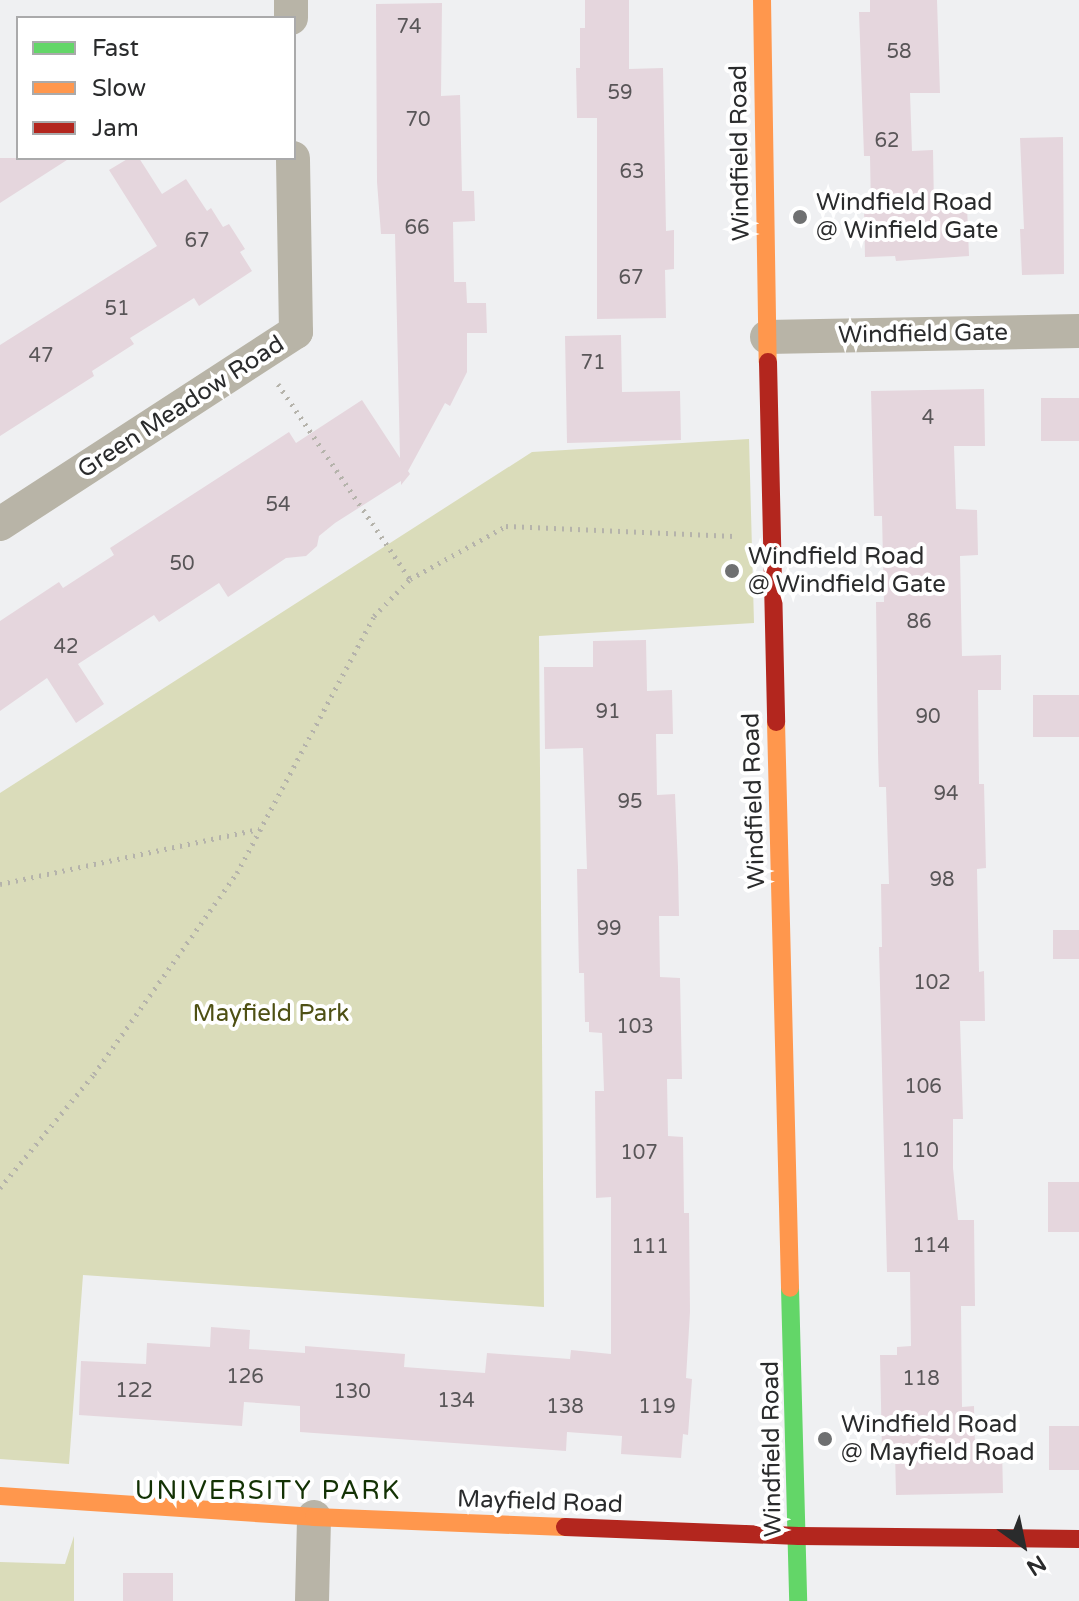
<!DOCTYPE html>
<style>
body{margin:0}
#map{position:relative;width:1079px;height:1601px;overflow:hidden;background:#eff0f2;font-family:"Varela Round",sans-serif}
div>[style]{position:absolute}
.green>*{inset:0;background:#dadcba}
.building>*{inset:0;background:#e5d6dd;transform-origin:0 0}
.path>*{height:5px;margin-top:-2.5px;transform-origin:0;background:repeating-linear-gradient(90deg,#b5b3ab 0 2px,transparent 0 8px)}
.street>*{height:34px;margin:-17px;padding:0 17px;transform-origin:17px;border-radius:17px;background:#b8b4a7}
.fast>*{height:18px;margin:-9px;padding:0 9px;transform-origin:9px;border-radius:9px;background:#63d668}
.slow>*{height:18px;margin:-9px;padding:0 9px;transform-origin:9px;border-radius:9px;background:#ff974d}
.jam>*{height:18px;margin:-9px;padding:0 9px;transform-origin:9px;border-radius:9px;background:#b3261e}
.dots>*{width:22px;height:22px;translate:-50% -50%;box-sizing:border-box;border:4px solid #fff;border-radius:50%}
span{translate:-50% -50%;white-space:nowrap;text-align:center;line-height:1.15;-webkit-text-stroke:8px #fff;paint-order:stroke}
.number-label{font-size:20px;color:#595658}
.number-label span{-webkit-text-stroke-width:0}
.street-label{font-size:24px;color:#2a2b2c}
.poi-label{font-size:24px;color:#2a2b2c}
.left{translate:0 -50%;text-align:left}
.park-label{font-size:24px;color:#4e5014}
.neighbourhood-label{font-size:26px;color:#133204;letter-spacing:2px}
.legend{position:absolute;left:16px;top:16px;width:280px;height:144px;box-sizing:border-box;background:#fff;border:2px solid #aaaaab;margin:0;padding:10px 14px;list-style:none;font-size:24px;color:#2a2b2c}
.legend li{display:flex;align-items:center;gap:16px;height:40px}
.legend b{width:40px;border:2px solid #aaaaab}
.north{position:absolute;left:983px;top:1505px;width:80px;height:80px;-webkit-text-stroke:6px #fff;paint-order:stroke;rotate:147deg;font-size:22px;font-weight:700;line-height:32px;text-align:center;color:#2a2b2c}
.north::after{content:'';display:block;margin:auto;width:28px;height:36px;background:#2a2b2c;clip-path:polygon(50% 0,100% 100%,50% 72%,0 100%)}
</style>
<div id="map">
<div class="green">
<i style="clip-path:polygon(749px 439px,754px 623px,539px 636px,544px 1307px,83px 1275px,69px 1464px,0 1459px,0 793px,532px 452px)"></i>
<i style="clip-path:polygon(74px 1536px,74px 1601px,0 1601px,0 1562px,65px 1564px)"></i>
</div>
<div class="building">
<i style="clip-path:polygon(585px 0,629px 0,629px 69px,663px 68px,666px 231px,674px 230px,674px 269px,665px 270px,666px 318px,597px 319px,597px 118px,577px 118px,576px 68px,580px 68px,580px 28px,585px 28px)"></i>
<i style="clip-path:polygon(870px 0,937px 0,940px 93px,910px 93px,912px 151px,933px 150px,934px 207px,967px 206px,969px 256px,896px 261px,895px 256px,865px 257px,864px 209px,871px 208px,870px 156px,864px 156px,859px 12px,870px 12px)"></i>
<i style="clip-path:polygon(442px 3px,441px 96px,460px 95px,462px 191px,474px 191px,475px 221px,453px 222px,454px 282px,466px 282px,467px 303px,486px 303px,487px 333px,467px 333px,467px 372px,450px 406px,445px 403px,408px 471px,410px 474px,401px 485px,401px 481px,335px 523px,319px 536px,317px 546px,306px 556px,286px 558px,228px 597px,219px 583px,159px 622px,154px 615px,78px 664px,104px 704px,76px 723px,47px 678px,0 711px,0 621px,59px 582px,63px 588px,114px 555px,110px 548px,289px 432px,296px 443px,362px 400px,400px 458px,395px 234px,381px 234px,377px 182px,376px 4px)"></i>
<i style="clip-path:polygon(1063px 137px,1064px 274px,1022px 275px,1020px 229px,1024px 229px,1020px 138px)"></i>
<i style="clip-path:polygon(0 158px,70px 158px,0 203px)"></i>
<i style="clip-path:polygon(129px 158px,139px 158px,162px 194px,186px 179px,207px 211px,211px 208px,223px 227px,229px 224px,245px 249px,240px 252px,252px 271px,199px 306px,194px 298px,130px 338px,134px 344px,92px 371px,94px 376px,0 436px,0 345px,157px 246px,109px 170px)"></i>
<i style="clip-path:polygon(621px 335px,622px 392px,680px 391px,681px 440px,567px 443px,565px 336px)"></i>
<i style="clip-path:polygon(984px 389px,985px 446px,954px 446px,956px 509px,977px 510px,978px 555px,960px 556px,962px 656px,1001px 655px,1001px 690px,978px 690px,979px 784px,984px 784px,986px 868px,977px 869px,979px 972px,984px 971px,985px 1021px,960px 1021px,963px 1119px,953px 1119px,953px 1168px,958px 1220px,974px 1220px,975px 1306px,961px 1306px,962px 1407px,974px 1406px,975px 1448px,1002px 1447px,1003px 1493px,896px 1495px,895px 1452px,882px 1452px,880px 1355px,897px 1355px,897px 1347px,911px 1346px,910px 1272px,887px 1272px,879px 947px,882px 947px,881px 884px,889px 884px,886px 787px,879px 787px,878px 753px,876px 602px,884px 602px,882px 516px,874px 516px,871px 391px)"></i>
<i style="left:1079px;top:398px;width:43px;height:38px;rotate:90deg"></i>
<i style="clip-path:polygon(646px 640px,647px 691px,672px 690px,673px 734px,656px 734px,657px 795px,675px 794px,678px 867px,679px 916px,659px 916px,660px 977px,680px 978px,682px 1079px,667px 1079px,668px 1136px,683px 1137px,684px 1213px,689px 1213px,690px 1312px,686px 1378px,692px 1379px,688px 1435px,683px 1434px,681px 1458px,621px 1454px,622px 1436px,567px 1432px,566px 1451px,300px 1432px,300px 1406px,244px 1402px,242px 1426px,79px 1415px,81px 1361px,146px 1364px,147px 1343px,210px 1347px,211px 1327px,250px 1330px,249px 1349px,305px 1353px,305px 1346px,405px 1354px,404px 1367px,485px 1373px,487px 1353px,570px 1359px,571px 1350px,611px 1354px,611px 1197px,596px 1198px,595px 1091px,604px 1091px,602px 1033px,589px 1032px,589px 1022px,585px 1022px,584px 973px,579px 973px,577px 869px,587px 869px,583px 748px,545px 749px,544px 667px,593px 667px,593px 641px)"></i>
<i style="left:1079px;top:695px;width:42px;height:46px;rotate:90deg"></i>
<i style="left:1079px;top:930px;width:29px;height:26px;rotate:90deg"></i>
<i style="left:1079px;top:1182px;width:50px;height:31px;rotate:90deg"></i>
<i style="left:1049px;top:1426px;width:30px;height:44px"></i>
<i style="left:123px;top:1573px;width:50px;height:28px"></i>
</div>
<div class="path">
<i style="left:278px;top:384px;width:235px;rotate:55.9deg"></i>
<i style="left:0;top:884px;width:265px;rotate:-12deg"></i>
<i style="left:0;top:1188px;width:148px;rotate:-50.5deg"></i>
<i style="left:94px;top:1074px;width:247px;rotate:-54.6deg"></i>
<i style="left:237px;top:873px;width:291px;rotate:-61.9deg"></i>
<i style="left:374px;top:616px;width:52px;rotate:-45.8deg"></i>
<i style="left:410px;top:579px;width:110px;rotate:-28.9deg"></i>
<i style="left:506px;top:526px;width:228px;rotate:2.5deg"></i>
</div>
<div class="street">
<i style="left:291px;top:0;width:18px;rotate:90deg"></i>
<i style="left:767px;top:337px;width:312px;rotate:-1.1deg"></i>
<i style="left:0;top:524px;width:353px;rotate:-33deg"></i>
<i style="left:296px;top:332px;width:174px;rotate:-91deg"></i>
<i style="left:312px;top:1601px;width:84px;rotate:-88.6deg"></i>
</div>
<div class="fast">
<i style="left:790px;top:1288px;width:313px;rotate:88.5deg"></i>
</div>
<div class="slow">
<i style="left:762px;top:0;width:362px;rotate:89.1deg"></i>
<i style="left:776px;top:722px;width:566px;rotate:88.58deg"></i>
<i style="left:0;top:1496px;width:315px;rotate:3.8deg"></i>
<i style="left:314px;top:1517px;width:251px;rotate:2.3deg"></i>
</div>
<div class="jam">
<i style="left:768px;top:362px;width:360px;rotate:88.7deg"></i>
<i style="left:565px;top:1527px;width:234px;rotate:2.2deg"></i>
<i style="left:799px;top:1536px;width:280px;rotate:0.6deg"></i>
</div>
<div class="dots">
<i style="left:800px;top:217px;background:#6f7071"></i>
<i style="left:732px;top:571px;background:#6f7071"></i>
<i style="left:825px;top:1439px;background:#6f7071"></i>
</div>
<div class="number-label">
<span style="left:409px;top:27px">74</span>
<span style="left:899px;top:52px">58</span>
<span style="left:620px;top:93px">59</span>
<span style="left:418px;top:120px">70</span>
<span style="left:887px;top:141px">62</span>
<span style="left:632px;top:172px">63</span>
<span style="left:417px;top:228px">66</span>
<span style="left:197px;top:241px">67</span>
<span style="left:631px;top:278px">67</span>
<span style="left:117px;top:309px">51</span>
<span style="left:41px;top:356px">47</span>
<span style="left:593px;top:363px">71</span>
<span style="left:928px;top:418px">4</span>
<span style="left:278px;top:505px">54</span>
<span style="left:182px;top:564px">50</span>
<span style="left:919px;top:622px">86</span>
<span style="left:66px;top:647px">42</span>
<span style="left:608px;top:712px">91</span>
<span style="left:928px;top:717px">90</span>
<span style="left:946px;top:794px">94</span>
<span style="left:630px;top:802px">95</span>
<span style="left:942px;top:880px">98</span>
<span style="left:609px;top:929px">99</span>
<span style="left:932px;top:983px">102</span>
<span style="left:635px;top:1027px">103</span>
<span style="left:923px;top:1087px">106</span>
<span style="left:920px;top:1151px">110</span>
<span style="left:639px;top:1153px">107</span>
<span style="left:931px;top:1246px">114</span>
<span style="left:650px;top:1247px">111</span>
<span style="left:245px;top:1377px">126</span>
<span style="left:921px;top:1379px">118</span>
<span style="left:134px;top:1391px">122</span>
<span style="left:352px;top:1392px">130</span>
<span style="left:456px;top:1401px">134</span>
<span style="left:565px;top:1407px">138</span>
<span style="left:657px;top:1407px">119</span>
</div>
<div class="street-label">
<span style="left:740px;top:153px;rotate:-91deg">Windfield Road</span>
<span style="left:923px;top:334px;rotate:-1deg">Windfield Gate</span>
<span style="left:181px;top:407px;rotate:-33deg">Green Meadow Road</span>
<span style="left:754px;top:801px;rotate:-92deg">Windfield Road</span>
<span style="left:772px;top:1449px;rotate:-91deg">Windfield Road</span>
<span style="left:540px;top:1502px;rotate:2deg">Mayfield Road</span>
</div>
<div class="poi-label">
<span class="left" style="left:816px;top:217px">Windfield Road<br>@ Winfield Gate</span>
<span class="left" style="left:748px;top:571px">Windfield Road<br>@ Windfield Gate</span>
<span class="left" style="left:841px;top:1439px">Windfield Road<br>@ Mayfield Road</span>
</div>
<div class="park-label">
<span style="left:271px;top:1014px">Mayfield Park</span>
</div>
<div class="neighbourhood-label">
<span style="left:268px;top:1491px">UNIVERSITY PARK</span>
</div>
<ul class="legend">
<li><b style="height:10px;background:#63d668"></b>Fast</li>
<li><b style="height:10px;background:#ff974d"></b>Slow</li>
<li><b style="height:10px;background:#b3261e"></b>Jam</li>
</ul>
<div class="north">N</div>
</div>
